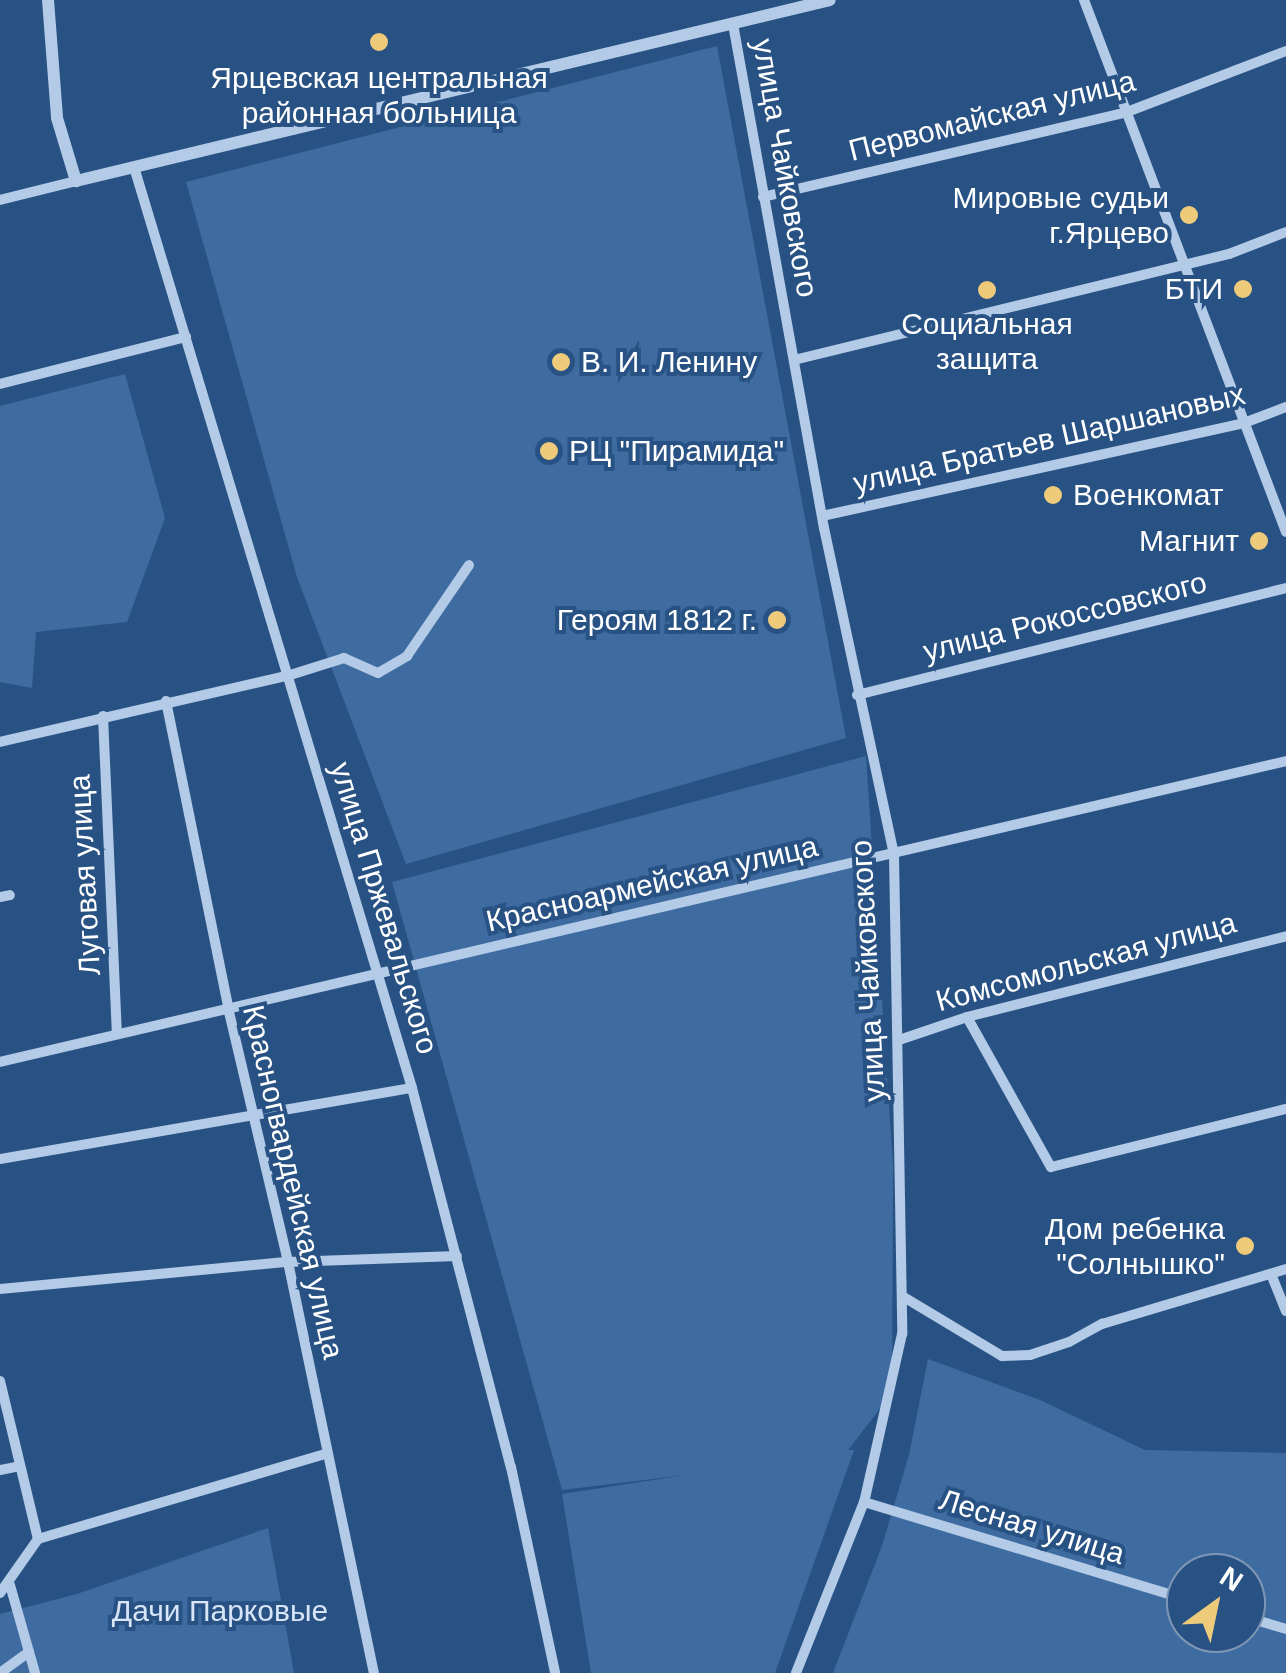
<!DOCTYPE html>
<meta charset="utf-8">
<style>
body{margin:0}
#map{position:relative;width:1286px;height:1673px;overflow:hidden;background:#295284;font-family:Arial,sans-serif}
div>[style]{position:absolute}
.green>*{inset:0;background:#3e6ca1}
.minor>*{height:10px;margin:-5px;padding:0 5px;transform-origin:5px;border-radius:5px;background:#b3cbe7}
.tertiary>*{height:12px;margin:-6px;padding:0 6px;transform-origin:6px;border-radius:6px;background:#b3cbe7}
.dots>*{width:28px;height:28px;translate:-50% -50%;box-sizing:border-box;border:5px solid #295284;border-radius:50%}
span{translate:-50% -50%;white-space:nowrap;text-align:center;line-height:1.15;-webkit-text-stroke:8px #295284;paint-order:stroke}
.poi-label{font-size:30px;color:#fff}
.right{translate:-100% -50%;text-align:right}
.left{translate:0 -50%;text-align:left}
.street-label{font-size:30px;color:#fff}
.park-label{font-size:30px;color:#d7e5f6}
.north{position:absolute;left:1166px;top:1553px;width:100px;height:100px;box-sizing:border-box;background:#295284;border:2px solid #7f97b5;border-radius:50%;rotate:33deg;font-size:28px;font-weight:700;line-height:40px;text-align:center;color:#fff}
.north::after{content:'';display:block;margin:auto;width:35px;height:45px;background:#eecb7a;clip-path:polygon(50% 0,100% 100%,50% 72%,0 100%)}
</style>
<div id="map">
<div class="green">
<i style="clip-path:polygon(717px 46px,846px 738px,406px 864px,297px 577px,186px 182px)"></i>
<i style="clip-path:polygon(125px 374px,165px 518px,127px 622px,36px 632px,32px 688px,0 682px,0 406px)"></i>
<i style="clip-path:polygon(866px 756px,893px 1166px,892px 1393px,848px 1450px,854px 1450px,775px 1673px,591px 1673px,562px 1494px,686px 1475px,562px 1490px,392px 882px)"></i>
<i style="clip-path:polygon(evenodd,928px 1359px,1040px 1400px,1145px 1450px,1286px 1453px,1286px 1673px,833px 1673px,882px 1546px,909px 1455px,928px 1359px,1186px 1573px,1246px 1573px,1246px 1633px,1186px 1633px,1186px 1573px)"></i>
<i style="clip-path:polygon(268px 1528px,294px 1673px,0 1673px,0 1614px,77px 1594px)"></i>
</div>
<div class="minor">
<i style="left:1084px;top:0;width:569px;rotate:69.21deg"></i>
<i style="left:733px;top:24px;width:512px;rotate:79.77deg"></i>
<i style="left:824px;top:528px;width:334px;rotate:77.9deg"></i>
<i style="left:894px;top:855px;width:479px;rotate:89deg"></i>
<i style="left:902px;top:1334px;width:172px;rotate:102.7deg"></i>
<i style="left:864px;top:1502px;width:184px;rotate:111.7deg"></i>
<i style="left:134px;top:167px;width:962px;rotate:73.2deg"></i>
<i style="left:412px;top:1088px;width:392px;rotate:75.4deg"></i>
<i style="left:511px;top:1467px;width:211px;rotate:77.9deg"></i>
<i style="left:763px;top:197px;width:374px;rotate:-13.1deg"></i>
<i style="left:1127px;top:112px;width:170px;rotate:-21deg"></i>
<i style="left:0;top:200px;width:78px;rotate:-14deg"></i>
<i style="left:794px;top:360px;width:448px;rotate:-13.7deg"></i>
<i style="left:1229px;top:254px;width:61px;rotate:-21.1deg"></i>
<i style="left:0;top:384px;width:192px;rotate:-14.2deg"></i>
<i style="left:822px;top:516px;width:432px;rotate:-12.4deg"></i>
<i style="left:1244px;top:423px;width:45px;rotate:-20.9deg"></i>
<i style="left:857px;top:695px;width:442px;rotate:-14deg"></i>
<i style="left:166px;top:701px;width:317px;rotate:78.5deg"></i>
<i style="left:229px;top:1012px;width:257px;rotate:76.7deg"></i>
<i style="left:288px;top:1262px;width:420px;rotate:78.2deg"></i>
<i style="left:103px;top:716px;width:316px;rotate:87.5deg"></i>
<i style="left:0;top:742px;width:294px;rotate:-13deg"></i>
<i style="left:287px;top:676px;width:60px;rotate:-17.5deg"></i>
<i style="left:344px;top:658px;width:37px;rotate:24deg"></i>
<i style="left:378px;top:673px;width:34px;rotate:-30deg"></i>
<i style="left:407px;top:656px;width:110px;rotate:-55.7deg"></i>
<i style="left:0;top:897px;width:10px;rotate:-11deg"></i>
<i style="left:967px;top:1017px;width:172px;rotate:60.8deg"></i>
<i style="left:1051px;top:1167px;width:242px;rotate:-13.9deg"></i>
<i style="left:899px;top:1040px;width:72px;rotate:-18.7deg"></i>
<i style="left:967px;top:1017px;width:329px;rotate:-14.2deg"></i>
<i style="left:0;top:1062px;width:1321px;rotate:-13.17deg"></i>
<i style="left:0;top:1159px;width:418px;rotate:-9.8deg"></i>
<i style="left:1271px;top:1274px;width:40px;rotate:68deg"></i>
<i style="left:0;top:1289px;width:289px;rotate:-5.4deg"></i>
<i style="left:288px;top:1262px;width:169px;rotate:-2deg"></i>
<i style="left:902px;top:1296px;width:117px;rotate:31deg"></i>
<i style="left:1002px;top:1356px;width:28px;rotate:-2deg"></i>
<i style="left:1030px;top:1355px;width:41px;rotate:-18.4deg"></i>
<i style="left:1069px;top:1342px;width:38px;rotate:-29deg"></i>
<i style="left:1102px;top:1324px;width:192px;rotate:-16.6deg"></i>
<i style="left:0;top:1381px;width:163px;rotate:76.5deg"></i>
<i style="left:0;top:1470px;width:20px;rotate:-11deg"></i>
<i style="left:864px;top:1502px;width:336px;rotate:16.8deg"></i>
<i style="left:10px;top:1585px;width:91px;rotate:74.1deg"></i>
<i style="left:0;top:1593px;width:66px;rotate:-54.9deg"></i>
<i style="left:38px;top:1539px;width:302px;rotate:-16.5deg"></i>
<i style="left:1246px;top:1617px;width:42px;rotate:16.7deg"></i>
<i style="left:0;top:1673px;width:36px;rotate:-36deg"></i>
</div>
<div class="tertiary">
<i style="left:48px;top:0;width:118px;rotate:85.6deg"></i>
<i style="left:57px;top:118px;width:66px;rotate:73.2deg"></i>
<i style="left:76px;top:181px;width:775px;rotate:-13.5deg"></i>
</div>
<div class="dots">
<i style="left:379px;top:42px;background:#eecb7a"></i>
<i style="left:1189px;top:215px;background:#eecb7a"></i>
<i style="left:1243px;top:289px;background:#eecb7a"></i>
<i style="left:987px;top:290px;background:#eecb7a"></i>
<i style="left:561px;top:362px;background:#eecb7a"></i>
<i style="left:549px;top:451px;background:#eecb7a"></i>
<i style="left:1053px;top:495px;background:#eecb7a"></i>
<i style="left:1259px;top:541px;background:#eecb7a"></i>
<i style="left:777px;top:620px;background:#eecb7a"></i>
<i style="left:1245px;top:1246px;background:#eecb7a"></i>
</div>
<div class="poi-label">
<span style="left:379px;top:95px">Ярцевская центральная<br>районная больница</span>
<span class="right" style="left:1169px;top:215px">Мировые судьи<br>г.Ярцево</span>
<span class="right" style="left:1223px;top:289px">БТИ</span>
<span style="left:987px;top:341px">Социальная<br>защита</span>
<span class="left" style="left:581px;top:362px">В. И. Ленину</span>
<span class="left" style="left:569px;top:451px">РЦ "Пирамида"</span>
<span class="left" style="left:1073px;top:495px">Военкомат</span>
<span class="right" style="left:1239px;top:541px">Магнит</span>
<span class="right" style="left:757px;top:620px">Героям 1812 г.</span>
<span class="right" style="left:1225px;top:1246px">Дом ребенка<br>"Солнышко"</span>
</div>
<div class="street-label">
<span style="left:992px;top:116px;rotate:-14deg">Первомайская улица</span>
<span style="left:785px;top:168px;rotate:80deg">улица Чайковского</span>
<span style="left:1049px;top:439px;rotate:-13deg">улица Братьев Шаршановых</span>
<span style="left:1065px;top:617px;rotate:-14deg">улица Рокоссовского</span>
<span style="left:85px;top:875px;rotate:-93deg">Луговая улица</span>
<span style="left:652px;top:884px;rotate:-13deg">Красноармейская улица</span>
<span style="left:384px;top:908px;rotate:73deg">улица Пржевальского</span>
<span style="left:1086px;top:962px;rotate:-15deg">Комсомольская улица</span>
<span style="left:868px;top:971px;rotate:-93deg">улица Чайковского</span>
<span style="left:293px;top:1182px;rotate:77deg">Красногвардейская улица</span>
<span style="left:1032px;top:1527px;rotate:17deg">Лесная улица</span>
</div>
<div class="park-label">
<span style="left:220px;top:1611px">Дачи Парковые</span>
</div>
<div class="north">N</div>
</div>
